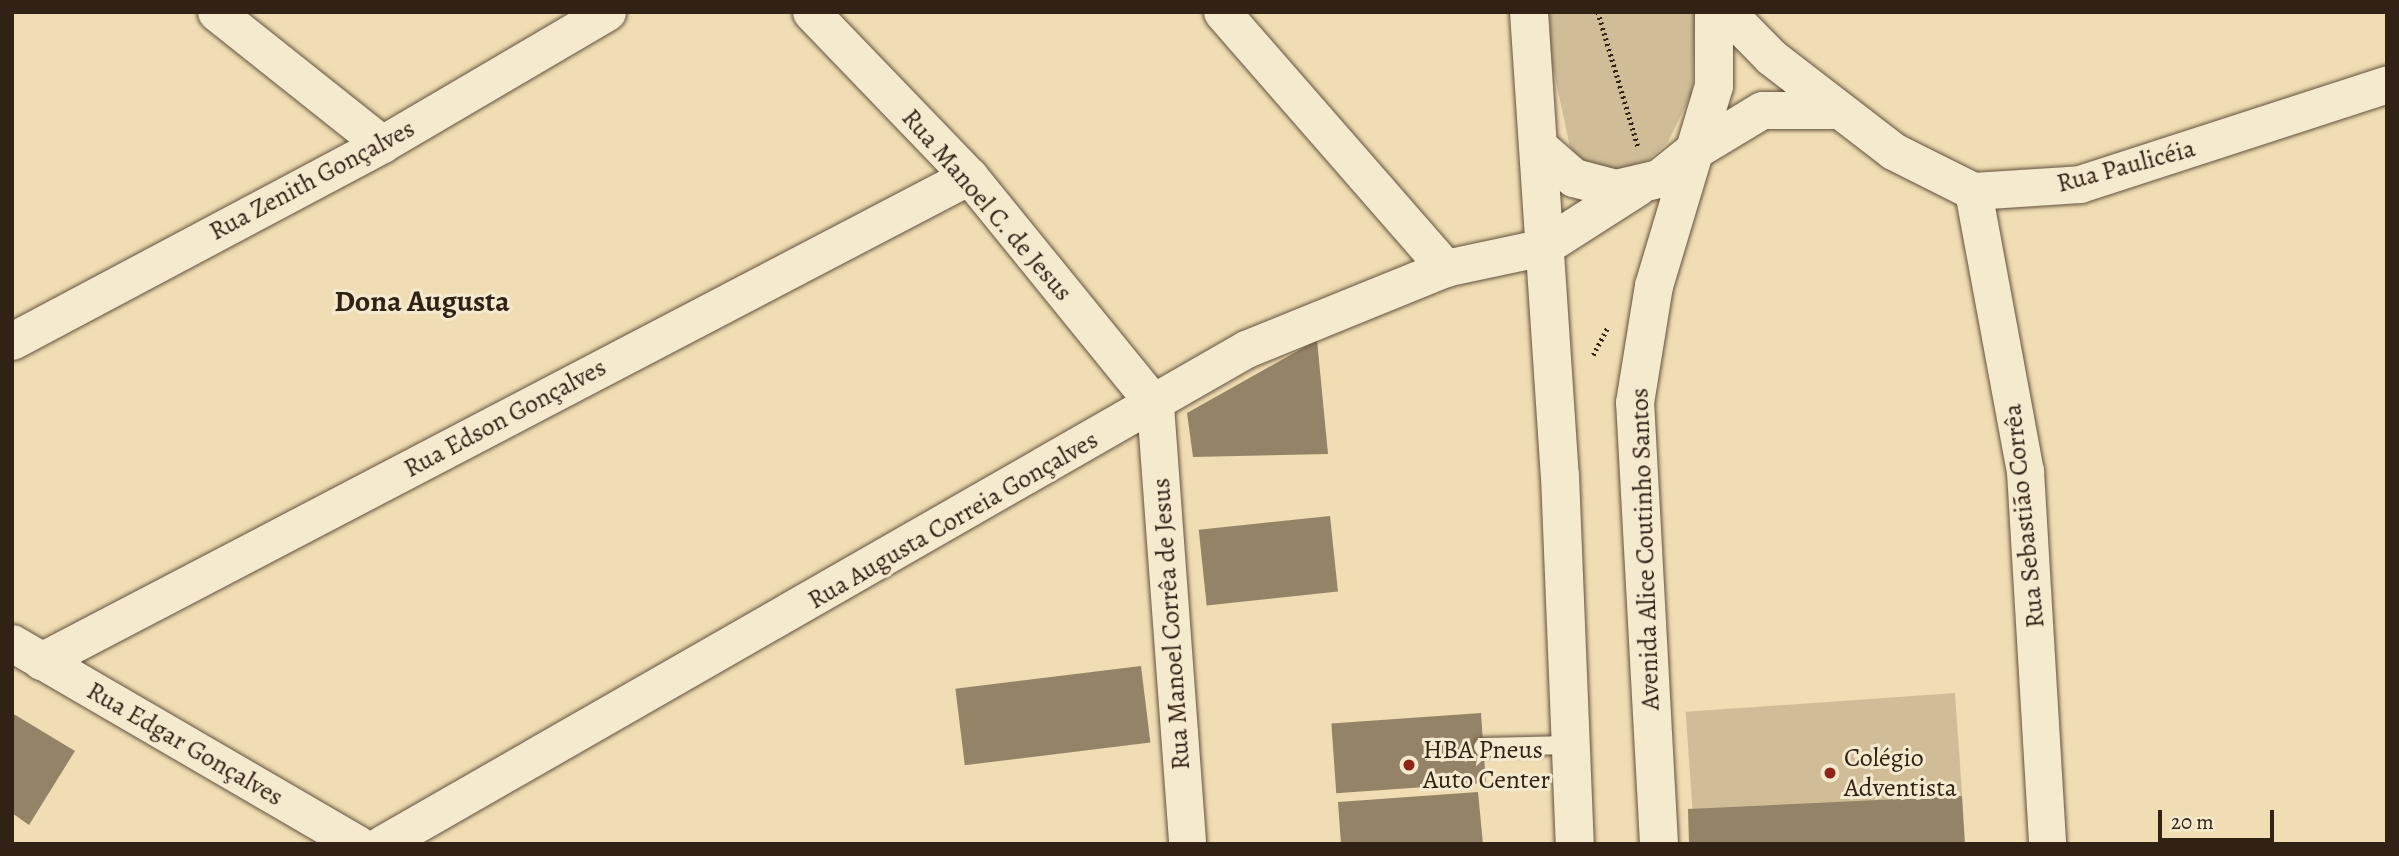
<!DOCTYPE html>
<meta charset="utf-8">
<style>
body{margin:0}
#map{position:relative;width:2399px;height:856px;overflow:hidden;background:#f0ddb3;font-family:Alegreya,serif}
div>[style]{position:absolute}
.green>*{inset:0;background:#d0bd98;transform-origin:0 0}
.building>*{inset:0;background:#958367;transform-origin:0 0}
.path>*{height:4.5px;margin-top:-2.25px;transform-origin:0;background:repeating-linear-gradient(90deg,#322215 0 2px,transparent 0 5.5px)}
.roads{filter:drop-shadow(0 0 2px #62513c) drop-shadow(0 0 2px #62513c)}
.service>*{height:18px;margin:-9px;padding:0 9px;transform-origin:9px;border-radius:9px;background:#f5e9ce}
.minor>*{height:37px;margin:-18.5px;padding:0 18.5px;transform-origin:18.5px;border-radius:18.5px;background:#f5e9ce}
.secondary>*{height:38px;margin:-19px;padding:0 19px;transform-origin:19px;border-radius:19px;background:#f5e9ce}
.dots>*{width:19px;height:19px;translate:-50% -50%;box-sizing:border-box;border:4px solid #f5e9ce;border-radius:50%}
span{translate:-50% -50%;white-space:nowrap;text-align:center;line-height:1.15;-webkit-text-stroke:6px #f5e9ce;paint-order:stroke}
.street-label{font-size:26px;color:#322215}
.poi-label{font-size:26px;color:#322215}
.left{translate:0 -50%;text-align:left}
.quarter-label{font-size:30px;color:#322215;font-weight:700}
.frame{position:absolute;inset:0;border:14px solid #322215;pointer-events:none}
.scale{position:absolute;left:2158px;top:810px;width:116px;height:32px;box-sizing:border-box;border:4px solid #322215;border-top:0;padding-left:9px;font-size:21px;line-height:24px;white-space:nowrap;color:#322215;-webkit-text-stroke:5px #f5e9ce;paint-order:stroke}
</style>
<div id="map">
<div class="green">
<i style="clip-path:polygon(1550px 12px,1695px 12px,1692px 93px,1668px 142px,1647px 161px,1614px 171px,1583px 161px,1570px 147px,1550px 54px)"></i>
<i style="left:1955px;top:693px;width:103px;height:270px;rotate:86deg"></i>
</div>
<div class="building">
<i style="clip-path:polygon(1317px 340px,1328px 454px,1193px 457px,1187px 413px)"></i>
<i style="left:1330px;top:516px;width:76px;height:132px;rotate:84deg"></i>
<i style="left:1141px;top:666px;width:77px;height:187px;rotate:83deg"></i>
<i style="clip-path:polygon(12px 713px,75px 751px,29px 825px,12px 813px)"></i>
<i style="left:1481px;top:713px;width:70px;height:150px;rotate:86deg"></i>
<i style="clip-path:polygon(1478px 792px,1483px 844px,1341px 844px,1338px 802px)"></i>
<i style="clip-path:polygon(1962px 796px,1965px 844px,1689px 844px,1688px 809px)"></i>
</div>
<div class="path">
<i style="left:1598px;top:12px;width:140px;rotate:73.4deg"></i>
<i style="left:1593px;top:355px;width:30px;rotate:-62deg"></i>
</div>
<div class="roads">
<div class="service">
<i style="left:1483px;top:747px;width:88px;rotate:-1.3deg"></i>
</div>
<div class="minor">
<i style="left:216px;top:12px;width:212px;rotate:38.5deg"></i>
<i style="left:811px;top:12px;width:228px;rotate:46.1deg"></i>
<i style="left:969px;top:176px;width:295px;rotate:50.9deg"></i>
<i style="left:1155px;top:405px;width:440px;rotate:85.8deg"></i>
<i style="left:1222px;top:12px;width:340px;rotate:48.9deg"></i>
<i style="left:1727px;top:12px;width:63px;rotate:45.6deg"></i>
<i style="left:1771px;top:57px;width:154px;rotate:37.6deg"></i>
<i style="left:1893px;top:151px;width:89px;rotate:26.6deg"></i>
<i style="left:1973px;top:191px;width:107px;rotate:-3.7deg"></i>
<i style="left:2080px;top:184px;width:323px;rotate:-18deg"></i>
<i style="left:1694px;top:151px;width:79px;rotate:-31.1deg"></i>
<i style="left:1762px;top:110px;width:75px"></i>
<i style="left:1973px;top:191px;width:285px;rotate:79.5deg"></i>
<i style="left:2025px;top:471px;width:374px;rotate:86.6deg"></i>
<i style="left:12px;top:341px;width:419px;rotate:-28deg"></i>
<i style="left:382px;top:144px;width:261px;rotate:-30.4deg"></i>
<i style="left:12px;top:643px;width:400px;rotate:30.2deg"></i>
<i style="left:41px;top:661px;width:1047px;rotate:-27.59deg"></i>
<i style="left:382px;top:844px;width:996px;rotate:-29.81deg"></i>
<i style="left:1246px;top:349px;width:215px;rotate:-22.1deg"></i>
<i style="left:1445px;top:268px;width:101px;rotate:-12deg"></i>
</div>
<div class="secondary">
<i style="left:1529px;top:12px;width:465px;rotate:86.2deg"></i>
<i style="left:1560px;top:476px;width:368px;rotate:87.7deg"></i>
<i style="left:1541px;top:149px;width:44px;rotate:41.3deg"></i>
<i style="left:1574px;top:178px;width:43px;rotate:14.7deg"></i>
<i style="left:1616px;top:189px;width:44px;rotate:-13.1deg"></i>
<i style="left:1659px;top:179px;width:45px;rotate:-38.7deg"></i>
<i style="left:1544px;top:247px;width:112px;rotate:-32.6deg"></i>
<i style="left:1659px;top:844px;width:442px;rotate:-93.1deg"></i>
<i style="left:1635px;top:403px;width:119px;rotate:-80.8deg"></i>
<i style="left:1654px;top:286px;width:209px;rotate:-73.3deg"></i>
<i style="left:1714px;top:86px;width:74px;rotate:-90deg"></i>
</div>
</div>
<div class="dots">
<i style="left:1409px;top:765px;background:#8f2418"></i>
<i style="left:1830px;top:773px;background:#8f2418"></i>
</div>
<div class="street-label">
<span style="left:2126px;top:166px;rotate:-15deg">Rua Paulicéia</span>
<span style="left:312px;top:180px;rotate:-28deg">Rua Zenith Gonçalves</span>
<span style="left:987px;top:205px;rotate:49deg">Rua Manoel C. de Jesus</span>
<span style="left:505px;top:418px;rotate:-28deg">Rua Edson Gonçalves</span>
<span style="left:2024px;top:516px;rotate:-96deg">Rua Sebastião Corrêa</span>
<span style="left:953px;top:520px;rotate:-30deg">Rua Augusta Correia Gonçalves</span>
<span style="left:1645px;top:549px;rotate:-92deg">Avenida Alice Coutinho Santos</span>
<span style="left:1171px;top:624px;rotate:-94deg">Rua Manoel Corrêa de Jesus</span>
<span style="left:185px;top:744px;rotate:30deg">Rua Edgar Gonçalves</span>
</div>
<div class="poi-label">
<span class="left" style="left:1423px;top:765px">HBA Pneus<br>Auto Center</span>
<span class="left" style="left:1844px;top:773px">Colégio<br>Adventista</span>
</div>
<div class="quarter-label">
<span style="left:422px;top:301px">Dona Augusta</span>
</div>
<div class="frame"></div>
<div class="scale">20 m</div>
</div>
